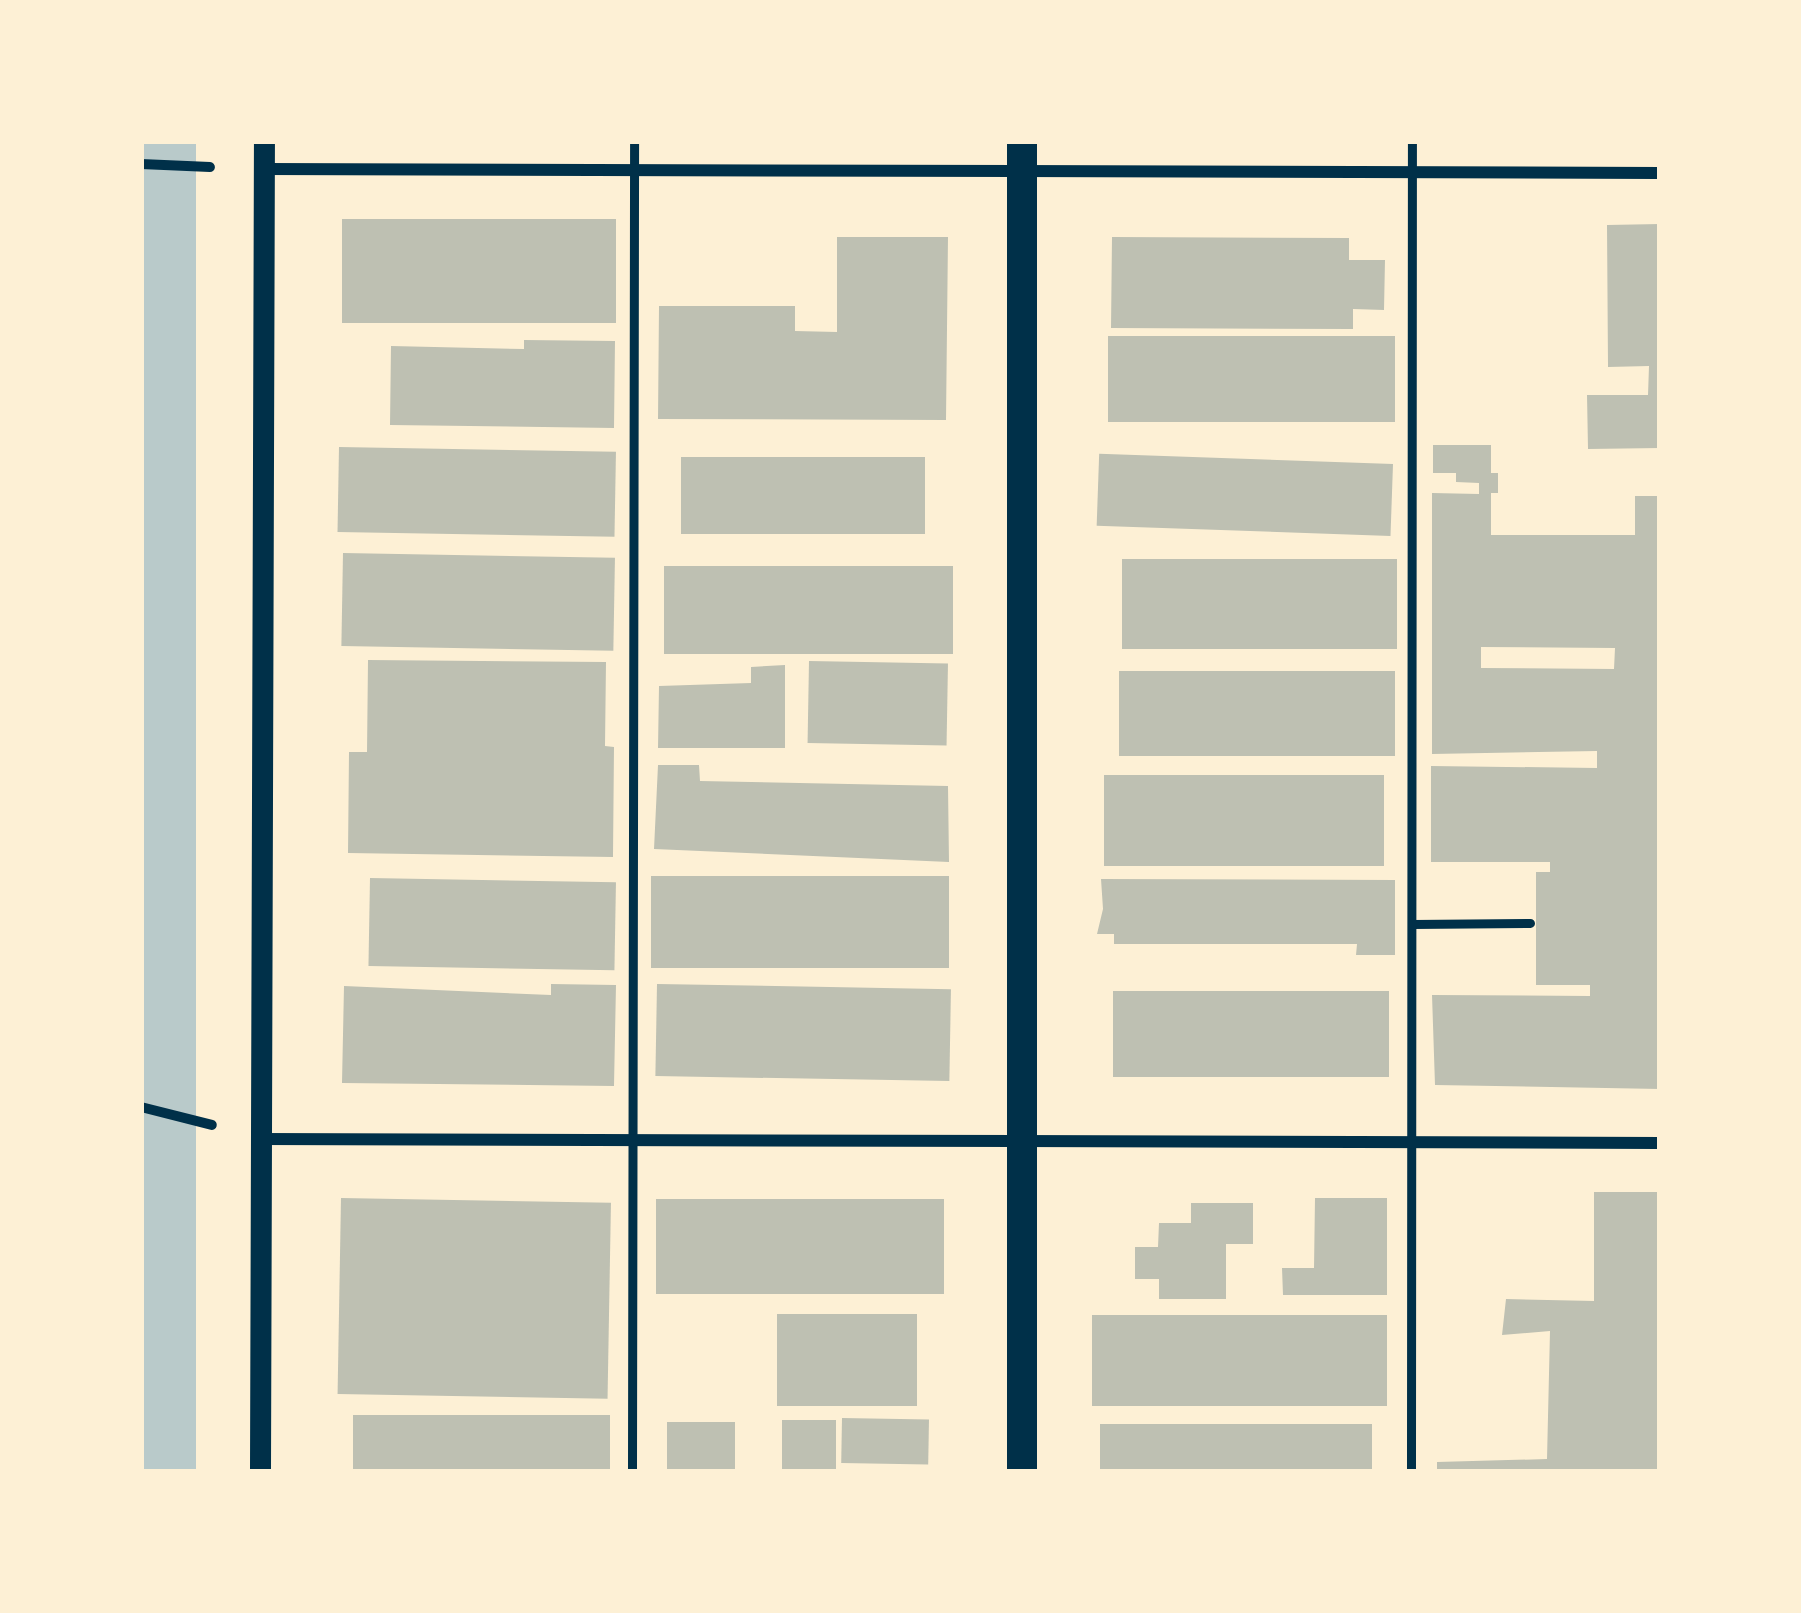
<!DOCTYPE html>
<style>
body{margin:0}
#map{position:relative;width:1801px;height:1613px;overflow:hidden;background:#fdf0d5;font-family:"DM Sans",sans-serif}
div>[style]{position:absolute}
.green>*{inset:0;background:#b9caca;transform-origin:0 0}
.building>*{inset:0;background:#bec0b2;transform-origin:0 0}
.service>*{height:9px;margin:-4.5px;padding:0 4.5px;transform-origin:4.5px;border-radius:4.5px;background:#003049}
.pedestrian>*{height:10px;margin:-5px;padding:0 5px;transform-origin:5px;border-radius:5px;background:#003049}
.minor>*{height:12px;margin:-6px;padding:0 6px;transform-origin:6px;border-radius:6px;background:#003049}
.tertiary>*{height:21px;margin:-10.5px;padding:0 10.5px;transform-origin:10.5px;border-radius:10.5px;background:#003049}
.primary>*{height:30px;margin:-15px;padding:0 15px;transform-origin:15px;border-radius:15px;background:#003049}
span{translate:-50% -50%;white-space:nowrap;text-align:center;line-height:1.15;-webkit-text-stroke:12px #fdf0d5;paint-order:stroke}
.frame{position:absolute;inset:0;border:144px solid #fdf0d5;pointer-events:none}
</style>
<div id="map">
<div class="green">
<i style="left:141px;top:141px;width:55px;height:1331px"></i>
</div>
<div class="building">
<i style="left:342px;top:219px;width:274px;height:104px"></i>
<i style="clip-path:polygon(1660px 224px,1660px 448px,1588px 449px,1587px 395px,1648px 395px,1649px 366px,1608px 367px,1607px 225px)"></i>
<i style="clip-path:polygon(837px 237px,948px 237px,946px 420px,658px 419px,659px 306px,795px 306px,795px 331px,837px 332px)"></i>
<i style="clip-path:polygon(1112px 237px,1349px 238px,1349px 260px,1385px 260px,1384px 310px,1353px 309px,1353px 329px,1111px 328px)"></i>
<i style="left:1108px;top:336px;width:287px;height:86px"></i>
<i style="clip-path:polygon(524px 340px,615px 341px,614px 428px,390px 425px,391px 346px,524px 349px)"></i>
<i style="clip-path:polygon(evenodd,1433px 445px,1491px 445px,1491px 473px,1498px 473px,1498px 493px,1491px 493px,1491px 535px,1635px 535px,1635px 496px,1660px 496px,1660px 1089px,1435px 1085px,1432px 995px,1590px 996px,1590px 985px,1536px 985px,1536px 872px,1550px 872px,1550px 862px,1431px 862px,1431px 766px,1597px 768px,1597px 751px,1432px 754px,1432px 493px,1479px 494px,1479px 483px,1456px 482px,1456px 473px,1433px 473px,1433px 445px,1481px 647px,1615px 648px,1614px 669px,1481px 668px,1481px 647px)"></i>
<i style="left:339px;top:447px;width:277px;height:85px;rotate:1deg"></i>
<i style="left:681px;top:457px;width:244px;height:77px"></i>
<i style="left:1393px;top:464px;width:72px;height:294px;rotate:92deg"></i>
<i style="left:343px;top:553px;width:272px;height:93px;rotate:1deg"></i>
<i style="left:1122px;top:559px;width:275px;height:90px"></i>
<i style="left:664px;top:566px;width:289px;height:88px"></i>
<i style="clip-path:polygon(368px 660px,606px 662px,605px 746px,614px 747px,613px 857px,348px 853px,349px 752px,367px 752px)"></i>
<i style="left:809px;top:661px;width:139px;height:82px;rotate:1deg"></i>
<i style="clip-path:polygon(785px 665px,785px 748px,658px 748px,659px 686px,751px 683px,751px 667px)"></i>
<i style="left:1119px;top:671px;width:276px;height:85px"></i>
<i style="clip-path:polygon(658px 765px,699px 765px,700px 781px,948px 786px,949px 862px,654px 849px)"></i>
<i style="left:1104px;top:775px;width:280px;height:91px"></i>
<i style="left:949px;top:876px;width:92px;height:298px;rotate:90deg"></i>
<i style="left:370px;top:878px;width:246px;height:88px;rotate:1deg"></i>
<i style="clip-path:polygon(1101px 879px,1395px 880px,1395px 955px,1356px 955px,1357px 944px,1114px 944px,1114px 934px,1097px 934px,1103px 909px)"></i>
<i style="clip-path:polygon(551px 984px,616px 985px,614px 1086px,342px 1083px,344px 986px,551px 995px)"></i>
<i style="left:657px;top:984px;width:294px;height:92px;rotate:1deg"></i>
<i style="left:1113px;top:991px;width:276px;height:86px"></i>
<i style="clip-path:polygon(1594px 1192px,1660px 1192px,1660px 1472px,1437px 1472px,1437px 1462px,1547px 1459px,1550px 1331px,1502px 1335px,1506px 1299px,1594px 1301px)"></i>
<i style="left:341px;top:1198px;width:270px;height:196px;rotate:1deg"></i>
<i style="clip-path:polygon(1315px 1198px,1387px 1198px,1387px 1295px,1283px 1295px,1282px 1268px,1314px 1268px)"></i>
<i style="left:656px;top:1199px;width:288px;height:95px"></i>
<i style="clip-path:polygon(1191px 1203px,1253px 1203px,1253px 1244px,1226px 1244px,1226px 1299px,1159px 1299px,1159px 1279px,1135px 1279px,1135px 1247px,1158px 1247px,1159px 1223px,1191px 1223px)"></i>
<i style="left:777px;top:1314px;width:140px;height:92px"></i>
<i style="left:1092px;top:1315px;width:295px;height:91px"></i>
<i style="left:353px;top:1415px;width:257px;height:57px"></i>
<i style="left:842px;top:1418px;width:87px;height:45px;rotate:1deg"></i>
<i style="left:836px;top:1420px;width:52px;height:54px;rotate:90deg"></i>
<i style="left:667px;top:1422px;width:68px;height:50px"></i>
<i style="left:1100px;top:1424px;width:272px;height:48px"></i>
</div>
<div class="service">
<i style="left:1412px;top:924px;width:118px;rotate:-0.5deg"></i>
<i style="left:632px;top:1472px;width:1331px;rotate:-89.91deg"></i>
<i style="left:1411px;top:1472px;width:1331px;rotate:-89.96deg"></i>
</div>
<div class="pedestrian">
<i style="left:141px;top:164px;width:69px;rotate:2.5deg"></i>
<i style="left:141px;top:1107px;width:73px;rotate:14.2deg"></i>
</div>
<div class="minor">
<i style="left:264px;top:169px;width:1396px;rotate:0.16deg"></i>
<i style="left:260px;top:1139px;width:1400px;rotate:0.16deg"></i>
</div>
<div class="tertiary">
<i style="left:260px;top:1472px;width:1331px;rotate:-89.83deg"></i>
</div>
<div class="primary">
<i style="left:1022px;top:1472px;width:1331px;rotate:-90deg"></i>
</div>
<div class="frame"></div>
</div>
